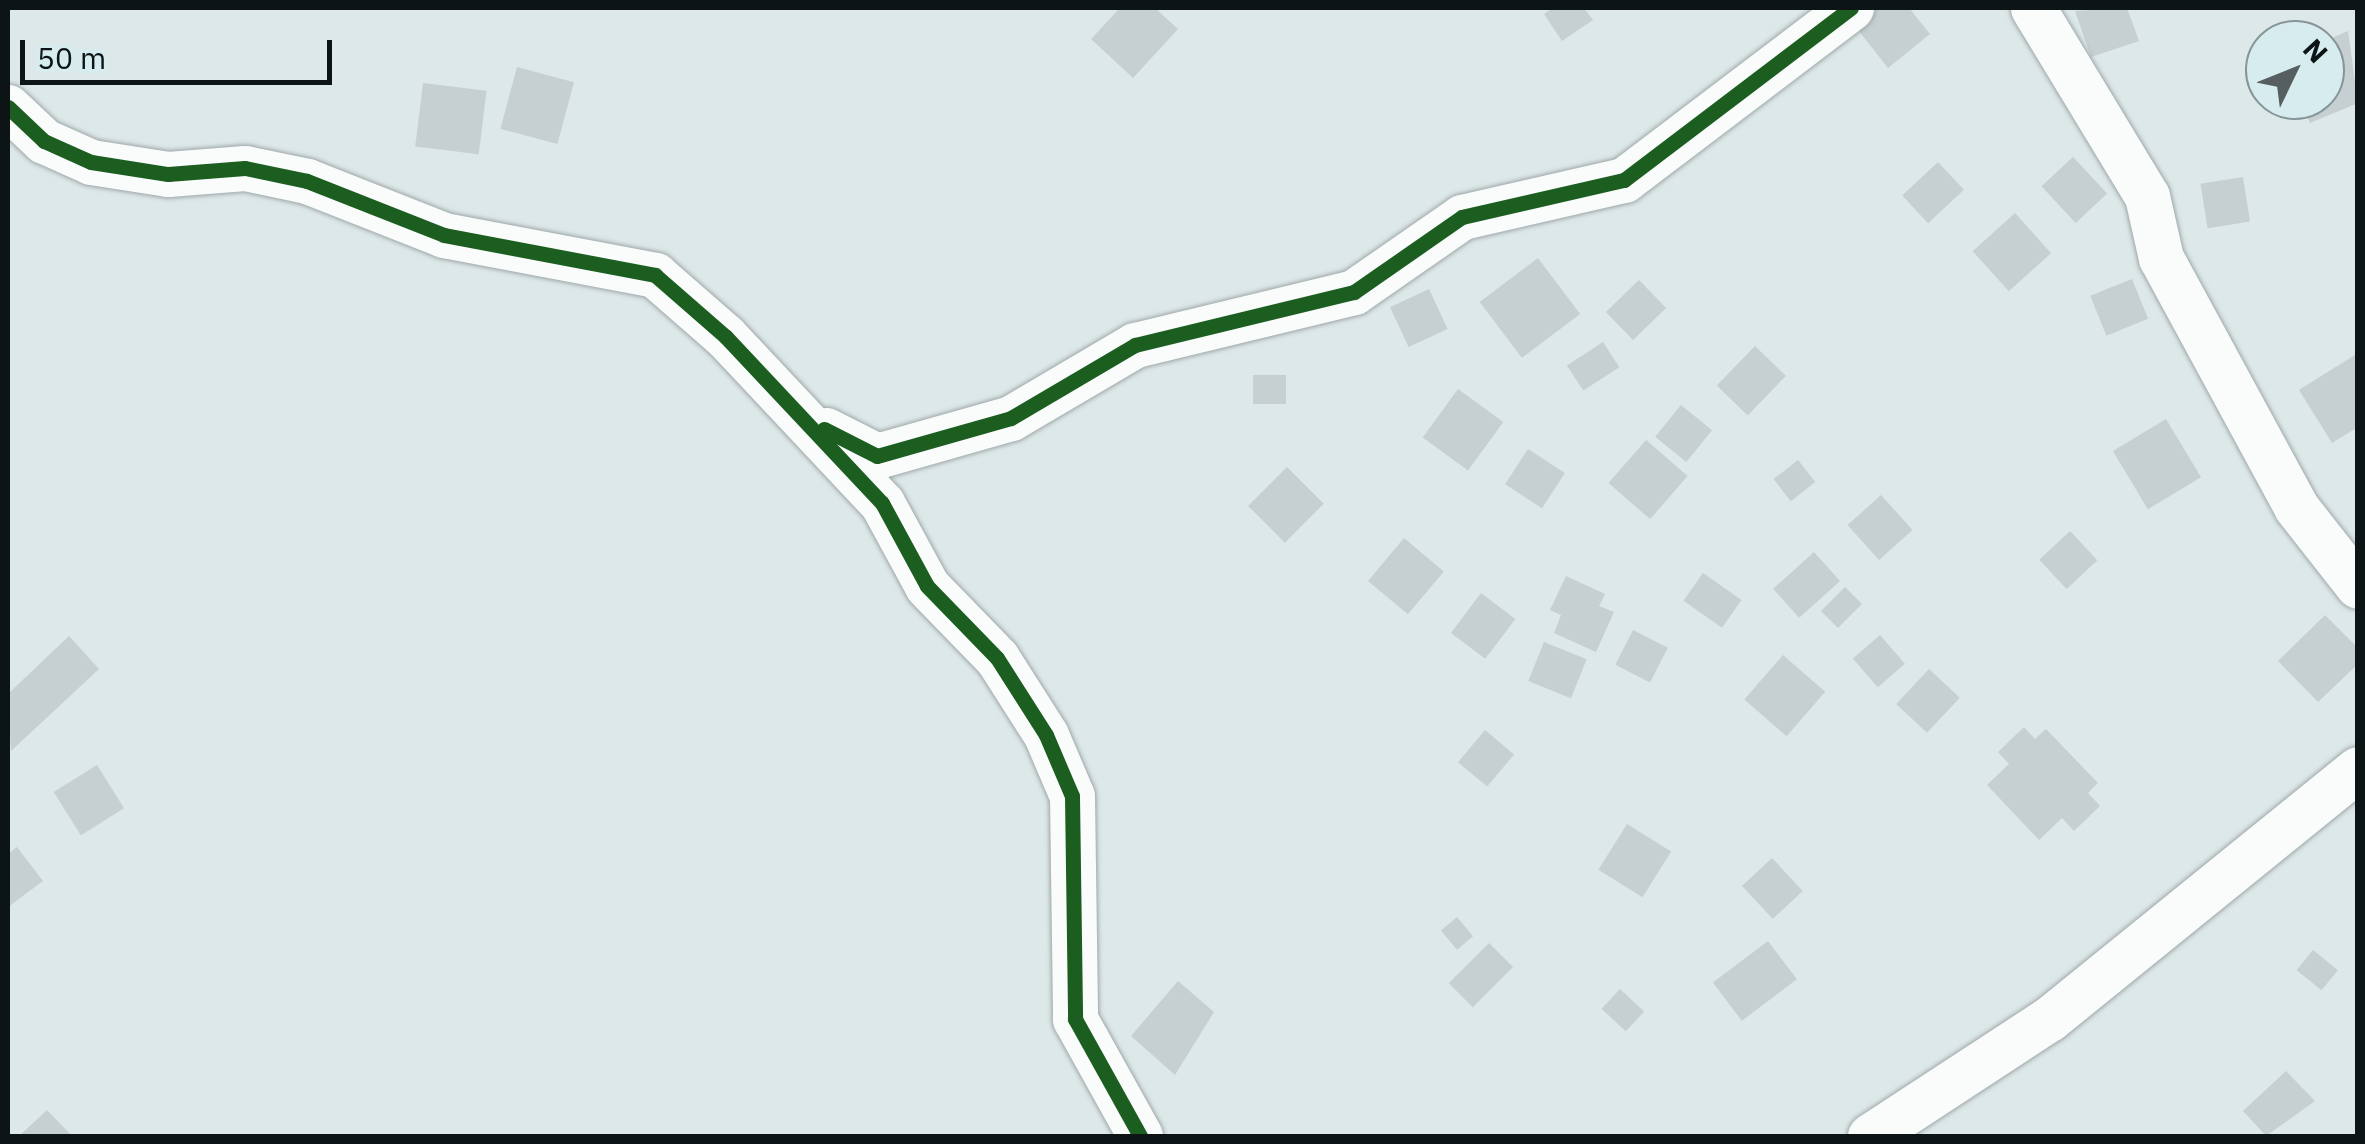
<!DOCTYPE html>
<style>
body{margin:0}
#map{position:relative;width:2365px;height:1144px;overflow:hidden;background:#dde8e9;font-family:"IBM Plex Sans",sans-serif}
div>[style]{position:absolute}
.building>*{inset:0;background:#c6cfd1;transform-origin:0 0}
.roads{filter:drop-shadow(0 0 2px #9fa8a9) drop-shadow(0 0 2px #9fa8a9)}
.minor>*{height:45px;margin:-22.5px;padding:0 22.5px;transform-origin:22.5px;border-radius:22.5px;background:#fafcfc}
.cycleway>*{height:15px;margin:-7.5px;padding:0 7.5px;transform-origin:7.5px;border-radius:7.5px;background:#1b5e20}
span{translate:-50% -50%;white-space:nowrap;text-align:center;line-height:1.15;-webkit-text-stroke:9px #d7ecef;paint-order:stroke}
.frame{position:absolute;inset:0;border:10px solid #0d1415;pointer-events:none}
.north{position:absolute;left:2245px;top:20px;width:100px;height:100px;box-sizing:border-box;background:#d7ecef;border:2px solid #869698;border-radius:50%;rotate:47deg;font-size:28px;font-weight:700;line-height:40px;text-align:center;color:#0d1415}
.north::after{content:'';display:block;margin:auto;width:35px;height:45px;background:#565e5f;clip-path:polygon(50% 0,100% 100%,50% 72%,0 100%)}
.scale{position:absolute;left:20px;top:40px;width:312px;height:45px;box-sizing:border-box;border:5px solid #0d1415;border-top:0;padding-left:12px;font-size:30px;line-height:35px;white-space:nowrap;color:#0d1415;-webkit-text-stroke:8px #d7ecef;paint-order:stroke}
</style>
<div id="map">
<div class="building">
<i style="clip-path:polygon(1120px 8px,1155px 8px,1178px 29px,1133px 78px,1091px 39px)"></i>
<i style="clip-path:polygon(1553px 8px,1584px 8px,1593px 20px,1562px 41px,1544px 14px)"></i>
<i style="clip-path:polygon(1878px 8px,1909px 8px,1930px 34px,1888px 68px,1855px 26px)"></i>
<i style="clip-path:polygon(2127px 8px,2139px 41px,2091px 57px,2075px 11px)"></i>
<i style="clip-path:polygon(2348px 31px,2358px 103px,2310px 123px,2300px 100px,2325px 100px,2325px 41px)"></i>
<i style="left:517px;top:67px;width:59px;height:64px;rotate:15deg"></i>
<i style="left:423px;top:83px;width:64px;height:64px;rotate:7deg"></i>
<i style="left:2073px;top:157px;width:50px;height:43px;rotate:47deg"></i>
<i style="left:1938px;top:162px;width:38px;height:49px;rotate:47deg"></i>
<i style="left:2243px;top:177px;width:45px;height:43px;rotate:81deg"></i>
<i style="left:2015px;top:213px;width:54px;height:57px;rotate:48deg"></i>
<i style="left:1538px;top:258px;width:70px;height:73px;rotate:53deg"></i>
<i style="left:2132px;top:279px;width:43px;height:45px;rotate:68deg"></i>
<i style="left:1639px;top:280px;width:39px;height:46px;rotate:46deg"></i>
<i style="left:1429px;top:289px;width:44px;height:43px;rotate:65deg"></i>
<i style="left:1603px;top:342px;width:30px;height:43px;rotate:57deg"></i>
<i style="left:1755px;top:346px;width:43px;height:55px;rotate:44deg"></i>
<i style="clip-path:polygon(2358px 353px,2358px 427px,2332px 443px,2299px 390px)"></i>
<i style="left:1253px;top:375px;width:33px;height:29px"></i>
<i style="left:1458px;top:389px;width:56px;height:60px;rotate:36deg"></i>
<i style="left:1681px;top:405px;width:40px;height:41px;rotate:39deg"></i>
<i style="left:2166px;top:419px;width:68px;height:62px;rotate:59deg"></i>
<i style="left:1646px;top:440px;width:55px;height:57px;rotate:41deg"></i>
<i style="left:1528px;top:449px;width:44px;height:42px;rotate:33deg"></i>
<i style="left:1798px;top:460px;width:28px;height:31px;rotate:52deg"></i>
<i style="left:1287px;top:467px;width:52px;height:55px;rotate:45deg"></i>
<i style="left:1881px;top:495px;width:47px;height:45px;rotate:48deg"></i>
<i style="left:2070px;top:531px;width:40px;height:42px;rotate:47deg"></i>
<i style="left:1404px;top:538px;width:52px;height:56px;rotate:40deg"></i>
<i style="left:1814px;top:552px;width:39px;height:55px;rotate:48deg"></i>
<i style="left:1703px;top:573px;width:47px;height:34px;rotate:35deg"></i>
<i style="clip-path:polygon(1566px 576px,1605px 594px,1599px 606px,1614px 612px,1596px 652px,1554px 633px,1561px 615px,1550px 610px)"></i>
<i style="left:1845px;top:587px;width:24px;height:34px;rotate:45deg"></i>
<i style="left:1481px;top:593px;width:43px;height:50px;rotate:37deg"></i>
<i style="clip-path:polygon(2325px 615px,2358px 648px,2358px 664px,2318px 702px,2278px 661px)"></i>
<i style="left:1633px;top:630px;width:39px;height:39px;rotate:27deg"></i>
<i style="left:1880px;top:635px;width:38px;height:36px;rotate:49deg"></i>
<i style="clip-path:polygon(69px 636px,99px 669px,11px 751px,8px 694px)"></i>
<i style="left:1544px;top:642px;width:46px;height:42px;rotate:22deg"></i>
<i style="left:1783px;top:655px;width:56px;height:59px;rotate:41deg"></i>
<i style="left:1929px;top:669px;width:42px;height:48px;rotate:43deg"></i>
<i style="clip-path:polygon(2024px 727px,2035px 739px,2046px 729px,2098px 783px,2088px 793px,2100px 806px,2074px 831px,2062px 818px,2039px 840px,1987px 785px,2009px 764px,1998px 752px)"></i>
<i style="left:1485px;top:730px;width:38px;height:42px;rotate:40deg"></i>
<i style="left:97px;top:765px;width:51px;height:51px;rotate:58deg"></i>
<i style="left:1627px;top:824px;width:52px;height:54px;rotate:32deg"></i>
<i style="clip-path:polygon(17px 847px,43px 881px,8px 907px,8px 854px)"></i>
<i style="left:1772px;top:858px;width:45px;height:41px;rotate:47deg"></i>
<i style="left:1457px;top:917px;width:25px;height:21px;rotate:50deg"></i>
<i style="left:1768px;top:941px;width:48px;height:69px;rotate:53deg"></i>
<i style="left:1489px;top:943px;width:34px;height:57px;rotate:45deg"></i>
<i style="left:2313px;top:950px;width:32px;height:26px;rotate:39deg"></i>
<i style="clip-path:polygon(1178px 981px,1214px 1012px,1175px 1075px,1131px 1036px)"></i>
<i style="left:1620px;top:989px;width:33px;height:27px;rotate:43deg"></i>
<i style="clip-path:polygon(2286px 1071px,2315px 1101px,2266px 1136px,2243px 1111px)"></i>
<i style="clip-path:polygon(47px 1110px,72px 1136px,19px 1136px)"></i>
</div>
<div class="roads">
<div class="minor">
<i style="left:2033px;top:8px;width:220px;rotate:58.8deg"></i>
<i style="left:2147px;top:196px;width:64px;rotate:77.3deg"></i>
<i style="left:2161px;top:258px;width:283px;rotate:61.5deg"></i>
<i style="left:2296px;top:507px;width:100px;rotate:51.9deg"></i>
<i style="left:8px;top:107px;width:50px;rotate:43.4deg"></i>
<i style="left:44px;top:141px;width:51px;rotate:24.1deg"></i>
<i style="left:91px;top:162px;width:78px;rotate:8.9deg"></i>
<i style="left:168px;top:174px;width:77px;rotate:-4.5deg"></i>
<i style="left:245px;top:168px;width:63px;rotate:11.8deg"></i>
<i style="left:307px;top:181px;width:147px;rotate:21.5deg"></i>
<i style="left:444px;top:235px;width:215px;rotate:10.7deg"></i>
<i style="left:655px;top:275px;width:93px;rotate:41.1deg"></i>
<i style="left:725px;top:336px;width:229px;rotate:46.8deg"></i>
<i style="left:882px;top:503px;width:94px;rotate:61.5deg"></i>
<i style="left:927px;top:586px;width:100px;rotate:45.8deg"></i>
<i style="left:997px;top:658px;width:91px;rotate:57.5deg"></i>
<i style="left:1046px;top:735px;width:66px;rotate:66.9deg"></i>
<i style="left:1072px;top:796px;width:223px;rotate:89.2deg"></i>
<i style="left:1075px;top:1019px;width:134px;rotate:60.9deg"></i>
<i style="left:826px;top:430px;width:57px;rotate:27deg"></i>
<i style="left:877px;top:456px;width:139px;rotate:-15.8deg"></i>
<i style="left:1011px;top:418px;width:144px;rotate:-30.5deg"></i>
<i style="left:1135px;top:345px;width:225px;rotate:-13.6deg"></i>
<i style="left:1354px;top:292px;width:131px;rotate:-34.8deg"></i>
<i style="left:1462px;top:217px;width:166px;rotate:-12.9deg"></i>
<i style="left:1624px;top:180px;width:285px;rotate:-37.2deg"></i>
<i style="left:1870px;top:1136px;width:214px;rotate:-33.2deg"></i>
<i style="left:2049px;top:1019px;width:397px;rotate:-39deg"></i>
</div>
</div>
<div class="cycleway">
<i style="left:8px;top:107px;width:50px;rotate:43.4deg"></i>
<i style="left:44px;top:141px;width:51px;rotate:24.1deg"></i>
<i style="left:91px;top:162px;width:78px;rotate:8.9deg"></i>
<i style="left:168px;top:174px;width:77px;rotate:-4.5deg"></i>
<i style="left:245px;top:168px;width:63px;rotate:11.8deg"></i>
<i style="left:307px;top:181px;width:147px;rotate:21.5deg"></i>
<i style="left:444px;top:235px;width:215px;rotate:10.7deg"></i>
<i style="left:655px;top:275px;width:93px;rotate:41.1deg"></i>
<i style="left:725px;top:336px;width:229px;rotate:46.8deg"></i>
<i style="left:882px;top:503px;width:94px;rotate:61.5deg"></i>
<i style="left:927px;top:586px;width:100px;rotate:45.8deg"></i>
<i style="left:997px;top:658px;width:91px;rotate:57.5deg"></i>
<i style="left:1046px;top:735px;width:66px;rotate:66.9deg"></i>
<i style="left:1072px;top:796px;width:223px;rotate:89.2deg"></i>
<i style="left:1075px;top:1019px;width:134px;rotate:60.9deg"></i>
<i style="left:824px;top:429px;width:59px;rotate:27deg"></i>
<i style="left:877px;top:456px;width:139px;rotate:-15.8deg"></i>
<i style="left:1011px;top:418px;width:144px;rotate:-30.5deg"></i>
<i style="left:1135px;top:345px;width:225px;rotate:-13.6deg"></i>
<i style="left:1354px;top:292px;width:131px;rotate:-34.8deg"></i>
<i style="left:1462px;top:217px;width:166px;rotate:-12.9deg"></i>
<i style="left:1624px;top:180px;width:285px;rotate:-37.2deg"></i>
</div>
<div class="frame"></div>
<div class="north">N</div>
<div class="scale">50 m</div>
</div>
